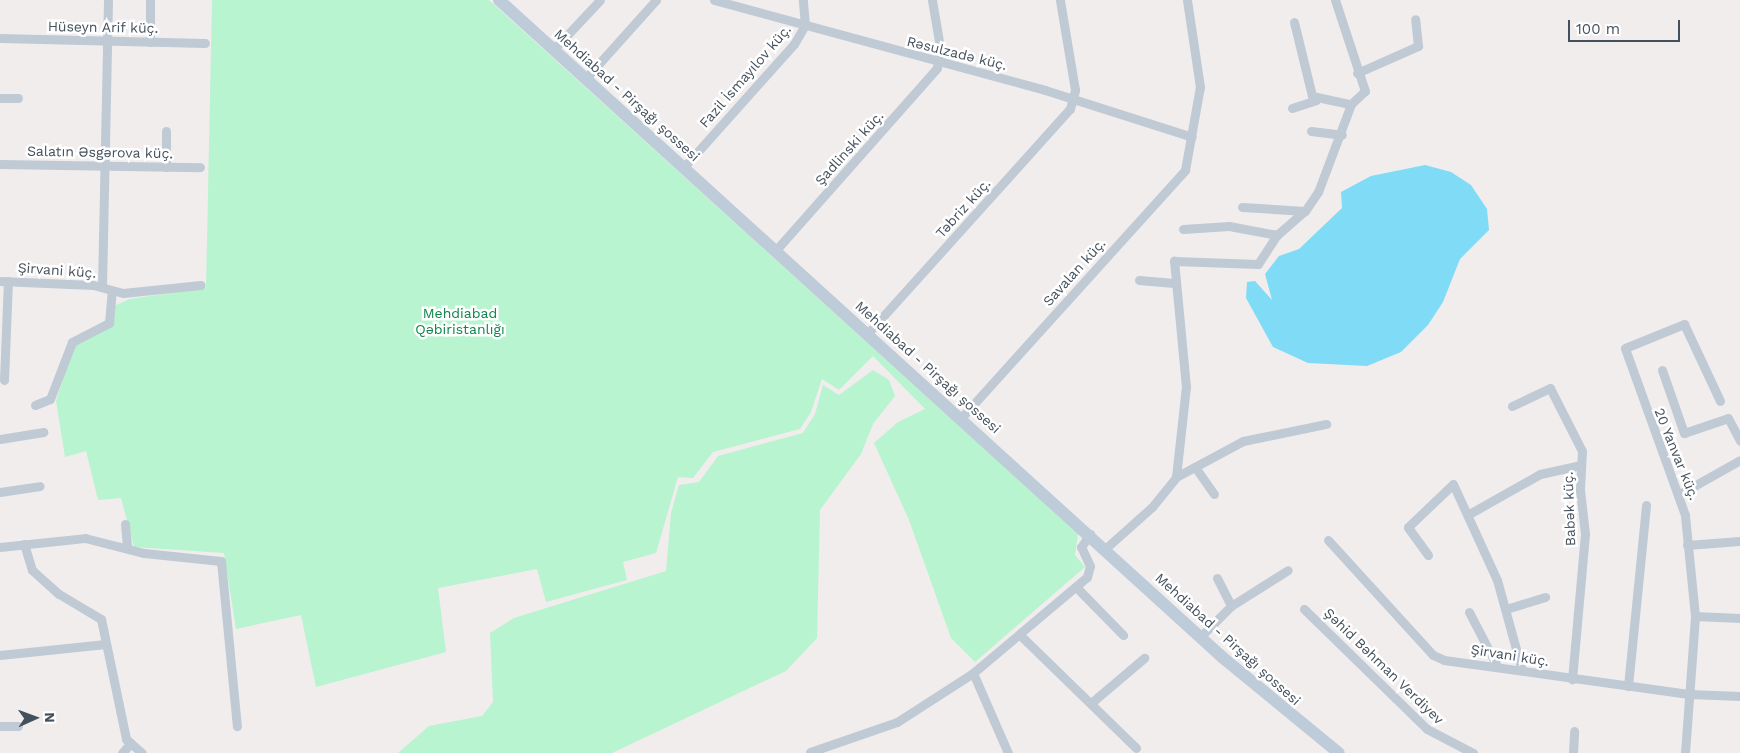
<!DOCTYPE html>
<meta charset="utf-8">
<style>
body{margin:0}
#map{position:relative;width:1740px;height:753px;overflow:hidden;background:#f1eded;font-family:"Work Sans",sans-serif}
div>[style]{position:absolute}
.green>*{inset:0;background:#b7f4cf}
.water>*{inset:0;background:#7fdbf6}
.street>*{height:9px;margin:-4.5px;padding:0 4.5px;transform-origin:4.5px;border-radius:4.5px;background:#bfcad5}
.secondary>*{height:12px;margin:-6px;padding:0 6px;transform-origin:6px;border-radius:6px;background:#becbd9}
span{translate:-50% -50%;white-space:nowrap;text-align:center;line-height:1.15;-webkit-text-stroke:5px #fff;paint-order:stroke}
.street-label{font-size:14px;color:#44515d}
.park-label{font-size:14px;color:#0c874c}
.north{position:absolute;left:10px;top:693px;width:50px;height:50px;-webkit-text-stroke:4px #fff;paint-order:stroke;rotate:88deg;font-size:14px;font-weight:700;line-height:20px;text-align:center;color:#44515d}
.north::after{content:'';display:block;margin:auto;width:18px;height:22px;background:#44515d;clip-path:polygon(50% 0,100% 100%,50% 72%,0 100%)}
.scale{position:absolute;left:1568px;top:20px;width:112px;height:22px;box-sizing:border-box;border:2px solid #44515d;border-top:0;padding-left:6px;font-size:15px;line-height:18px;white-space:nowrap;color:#44515d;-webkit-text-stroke:4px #fff;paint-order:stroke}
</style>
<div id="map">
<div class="green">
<i style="clip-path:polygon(212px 0,489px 0,1078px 534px,1075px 555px,1085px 567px,975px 662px,951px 638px,909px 520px,874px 443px,898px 422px,925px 409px,873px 356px,839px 390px,822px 379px,811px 412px,800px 429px,713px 452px,693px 478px,678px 477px,656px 553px,623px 562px,627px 580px,546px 602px,537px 569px,438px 588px,446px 652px,316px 687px,301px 615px,236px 629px,224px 553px,134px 547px,121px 498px,98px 500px,86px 451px,65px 457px,56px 401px,73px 347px,114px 325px,112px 307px,130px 299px,206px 288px)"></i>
<i style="clip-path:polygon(873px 370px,889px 380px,895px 396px,873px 424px,861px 454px,820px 510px,817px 638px,786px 671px,612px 753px,398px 753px,429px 726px,482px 716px,493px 702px,490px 633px,514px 618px,666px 571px,671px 513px,679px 485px,699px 482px,718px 456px,803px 433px,815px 414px,823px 385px,839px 395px)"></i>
</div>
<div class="water">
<i style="clip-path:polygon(1425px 165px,1451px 172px,1471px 185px,1487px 209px,1489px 230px,1460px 259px,1443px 302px,1428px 325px,1401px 352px,1367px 366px,1308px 363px,1273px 347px,1246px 298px,1247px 282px,1255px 281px,1272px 300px,1265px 274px,1279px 256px,1299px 249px,1342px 208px,1341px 192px,1371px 176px)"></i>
</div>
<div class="street">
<i style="left:150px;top:0;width:42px;rotate:90deg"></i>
<i style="left:714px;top:0;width:343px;rotate:15.2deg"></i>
<i style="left:1045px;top:90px;width:154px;rotate:17.7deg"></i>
<i style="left:1294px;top:22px;width:76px;rotate:76.3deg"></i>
<i style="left:1312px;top:96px;width:40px;rotate:12deg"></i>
<i style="left:0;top:38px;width:205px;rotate:1.4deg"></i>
<i style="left:554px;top:49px;width:67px;rotate:-46.8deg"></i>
<i style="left:1357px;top:73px;width:67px;rotate:-23.9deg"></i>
<i style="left:1418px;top:46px;width:27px;rotate:-96deg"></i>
<i style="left:586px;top:78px;width:105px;rotate:-48.1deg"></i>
<i style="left:0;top:98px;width:18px"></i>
<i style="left:1292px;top:108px;width:25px;rotate:-18deg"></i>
<i style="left:1311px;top:131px;width:31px;rotate:7deg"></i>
<i style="left:0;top:164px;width:200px;rotate:0.9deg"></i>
<i style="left:166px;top:167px;width:36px;rotate:-90deg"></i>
<i style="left:684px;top:167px;width:165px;rotate:-48.2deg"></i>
<i style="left:794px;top:44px;width:22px;rotate:-60deg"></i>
<i style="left:805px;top:25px;width:25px;rotate:-95deg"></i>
<i style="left:1242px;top:207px;width:63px;rotate:3.6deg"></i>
<i style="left:1183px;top:229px;width:46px;rotate:-3.7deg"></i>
<i style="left:1229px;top:226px;width:49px;rotate:10.6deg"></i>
<i style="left:776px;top:250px;width:243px;rotate:-48.5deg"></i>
<i style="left:937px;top:68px;width:21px;rotate:-82deg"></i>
<i style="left:940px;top:47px;width:48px;rotate:-99.7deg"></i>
<i style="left:1139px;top:280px;width:35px;rotate:5deg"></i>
<i style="left:0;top:281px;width:93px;rotate:2.5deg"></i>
<i style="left:93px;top:285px;width:31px;rotate:15deg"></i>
<i style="left:123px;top:293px;width:78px;rotate:-5.9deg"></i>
<i style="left:102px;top:287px;width:287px;rotate:-88.8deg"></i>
<i style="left:868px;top:333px;width:302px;rotate:-48deg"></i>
<i style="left:1070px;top:109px;width:20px;rotate:-75deg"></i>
<i style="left:1075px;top:90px;width:91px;rotate:-99.5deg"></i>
<i style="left:1662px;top:370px;width:67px;rotate:70.8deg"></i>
<i style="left:1684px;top:433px;width:46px;rotate:-18.8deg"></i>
<i style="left:1728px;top:418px;width:26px;rotate:62deg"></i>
<i style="left:4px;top:380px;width:99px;rotate:-87.7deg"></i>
<i style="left:35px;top:405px;width:16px;rotate:-22deg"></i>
<i style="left:50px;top:399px;width:61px;rotate:-68.9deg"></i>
<i style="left:72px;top:342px;width:42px;rotate:-27.2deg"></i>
<i style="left:109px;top:323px;width:32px;rotate:-85deg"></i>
<i style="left:1512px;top:406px;width:42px;rotate:-25.3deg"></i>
<i style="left:1550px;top:388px;width:71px;rotate:63.1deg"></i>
<i style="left:1582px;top:451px;width:39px;rotate:93deg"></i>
<i style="left:1580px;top:490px;width:44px;rotate:83.5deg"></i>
<i style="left:1585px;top:534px;width:146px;rotate:95.1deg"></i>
<i style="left:962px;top:417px;width:333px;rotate:-47.9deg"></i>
<i style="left:1185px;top:170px;width:84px;rotate:-79.8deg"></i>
<i style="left:1200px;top:87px;width:88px;rotate:-98.5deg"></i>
<i style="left:0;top:439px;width:44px;rotate:-9.2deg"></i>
<i style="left:1195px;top:467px;width:33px;rotate:55deg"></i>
<i style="left:1176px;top:477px;width:76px;rotate:-28.2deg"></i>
<i style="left:1243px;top:441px;width:85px;rotate:-11.6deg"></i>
<i style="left:0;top:492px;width:40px;rotate:-8.5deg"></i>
<i style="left:1678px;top:495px;width:71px;rotate:-29.4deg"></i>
<i style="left:1469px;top:514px;width:81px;rotate:-29.4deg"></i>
<i style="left:1540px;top:474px;width:42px;rotate:-12.4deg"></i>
<i style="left:125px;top:524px;width:24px;rotate:85deg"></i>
<i style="left:1328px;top:540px;width:156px;rotate:47.6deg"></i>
<i style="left:1433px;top:655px;width:12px;rotate:24deg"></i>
<i style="left:1444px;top:660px;width:247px;rotate:7.9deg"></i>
<i style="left:1689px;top:694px;width:51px;rotate:2.2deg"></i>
<i style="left:24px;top:544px;width:27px;rotate:73deg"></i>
<i style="left:32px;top:570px;width:36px;rotate:42deg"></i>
<i style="left:59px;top:594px;width:49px;rotate:30.8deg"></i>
<i style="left:101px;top:619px;width:123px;rotate:78.2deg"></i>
<i style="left:126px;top:739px;width:21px;rotate:41deg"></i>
<i style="left:1687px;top:545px;width:53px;rotate:-4.3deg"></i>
<i style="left:0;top:547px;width:85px;rotate:-6deg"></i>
<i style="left:85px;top:538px;width:61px;rotate:14.3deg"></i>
<i style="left:144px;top:553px;width:77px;rotate:5.9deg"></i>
<i style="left:221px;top:561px;width:166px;rotate:84.5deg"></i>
<i style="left:1106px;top:548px;width:62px;rotate:-41.7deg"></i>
<i style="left:1152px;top:507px;width:38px;rotate:-51deg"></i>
<i style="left:1176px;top:477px;width:91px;rotate:-83.7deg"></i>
<i style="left:1186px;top:387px;width:127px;rotate:-95.4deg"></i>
<i style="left:1174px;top:261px;width:84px;rotate:2deg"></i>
<i style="left:1258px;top:264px;width:35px;rotate:-57deg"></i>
<i style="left:1277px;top:235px;width:37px;rotate:-41deg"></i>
<i style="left:1305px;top:211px;width:23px;rotate:-56deg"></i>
<i style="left:1318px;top:192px;width:94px;rotate:-69.4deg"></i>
<i style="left:1351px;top:104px;width:19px;rotate:-43deg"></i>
<i style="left:1365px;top:91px;width:96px;rotate:-108.2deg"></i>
<i style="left:1428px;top:555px;width:34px;rotate:-126deg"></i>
<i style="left:1408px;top:527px;width:62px;rotate:-43.7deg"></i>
<i style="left:1453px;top:484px;width:106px;rotate:65.4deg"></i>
<i style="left:1497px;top:580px;width:94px;rotate:74.6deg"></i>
<i style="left:1217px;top:578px;width:31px;rotate:63deg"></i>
<i style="left:1077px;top:588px;width:66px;rotate:45.6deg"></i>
<i style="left:1304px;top:609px;width:172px;rotate:44.3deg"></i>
<i style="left:1427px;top:729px;width:52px;rotate:27.6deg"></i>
<i style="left:1506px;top:609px;width:41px;rotate:-17.1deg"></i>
<i style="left:1469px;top:612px;width:59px;rotate:62.6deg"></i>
<i style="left:1695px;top:616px;width:45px;rotate:2.5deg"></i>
<i style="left:1020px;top:635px;width:162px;rotate:44.2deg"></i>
<i style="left:1200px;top:637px;width:44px;rotate:-45deg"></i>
<i style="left:1231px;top:606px;width:67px;rotate:-32.3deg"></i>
<i style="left:0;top:655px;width:106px;rotate:-6deg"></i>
<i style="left:1628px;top:686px;width:182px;rotate:-84.3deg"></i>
<i style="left:1091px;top:703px;width:70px;rotate:-40.3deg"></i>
<i style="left:0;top:726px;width:18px"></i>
<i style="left:810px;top:752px;width:92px;rotate:-19deg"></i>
<i style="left:897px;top:722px;width:90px;rotate:-32.8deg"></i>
<i style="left:122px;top:753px;width:11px;rotate:-49deg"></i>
<i style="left:1008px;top:753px;width:87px;rotate:-113.6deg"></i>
<i style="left:973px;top:673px;width:149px;rotate:-40.1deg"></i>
<i style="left:1087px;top:577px;width:11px;rotate:-75deg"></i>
<i style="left:1090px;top:566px;width:21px;rotate:-115deg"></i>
<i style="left:1081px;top:547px;width:16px;rotate:-55deg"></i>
<i style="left:1573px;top:753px;width:22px;rotate:-87deg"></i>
<i style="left:1685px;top:753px;width:137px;rotate:-85.8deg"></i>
<i style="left:1695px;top:616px;width:101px;rotate:-95.7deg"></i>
<i style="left:1685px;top:515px;width:177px;rotate:-109.8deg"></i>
<i style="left:1625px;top:348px;width:64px;rotate:-22.1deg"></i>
<i style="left:1684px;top:324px;width:85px;rotate:64.9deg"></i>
</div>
<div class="secondary">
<i style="left:499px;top:0;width:977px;rotate:42.26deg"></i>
<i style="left:1222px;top:657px;width:151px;rotate:39.4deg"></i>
</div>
<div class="street-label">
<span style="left:103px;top:27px;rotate:1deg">Hüseyn Arif küç.</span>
<span style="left:957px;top:53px;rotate:14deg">Rəsulzadə küç.</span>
<span style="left:745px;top:76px;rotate:-49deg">Fazil İsmayılov küç.</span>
<span style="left:627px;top:95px;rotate:42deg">Mehdiabad - Pirşağı şossesi</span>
<span style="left:849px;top:148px;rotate:-48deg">Şadlinski küç.</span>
<span style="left:100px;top:152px;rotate:1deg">Salatın Əsgərova küç.</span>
<span style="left:963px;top:208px;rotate:-48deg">Təbriz küç.</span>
<span style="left:57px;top:270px;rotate:4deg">Şirvani küç.</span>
<span style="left:1074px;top:272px;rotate:-48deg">Savalan küç.</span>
<span style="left:928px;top:367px;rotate:42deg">Mehdiabad - Pirşağı şossesi</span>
<span style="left:1677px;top:454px;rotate:68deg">20 Yanvar küç.</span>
<span style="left:1569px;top:509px;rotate:-92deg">Babək küç.</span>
<span style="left:1228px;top:639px;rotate:42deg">Mehdiabad - Pirşağı şossesi</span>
<span style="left:1510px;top:655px;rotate:9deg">Şirvani küç.</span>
<span style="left:1384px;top:666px;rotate:44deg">Şəhid Bəhman Verdiyev</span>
</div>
<div class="park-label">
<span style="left:460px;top:321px">Mehdiabad<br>Qəbiristanlığı</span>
</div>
<div class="north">N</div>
<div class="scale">100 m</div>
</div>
